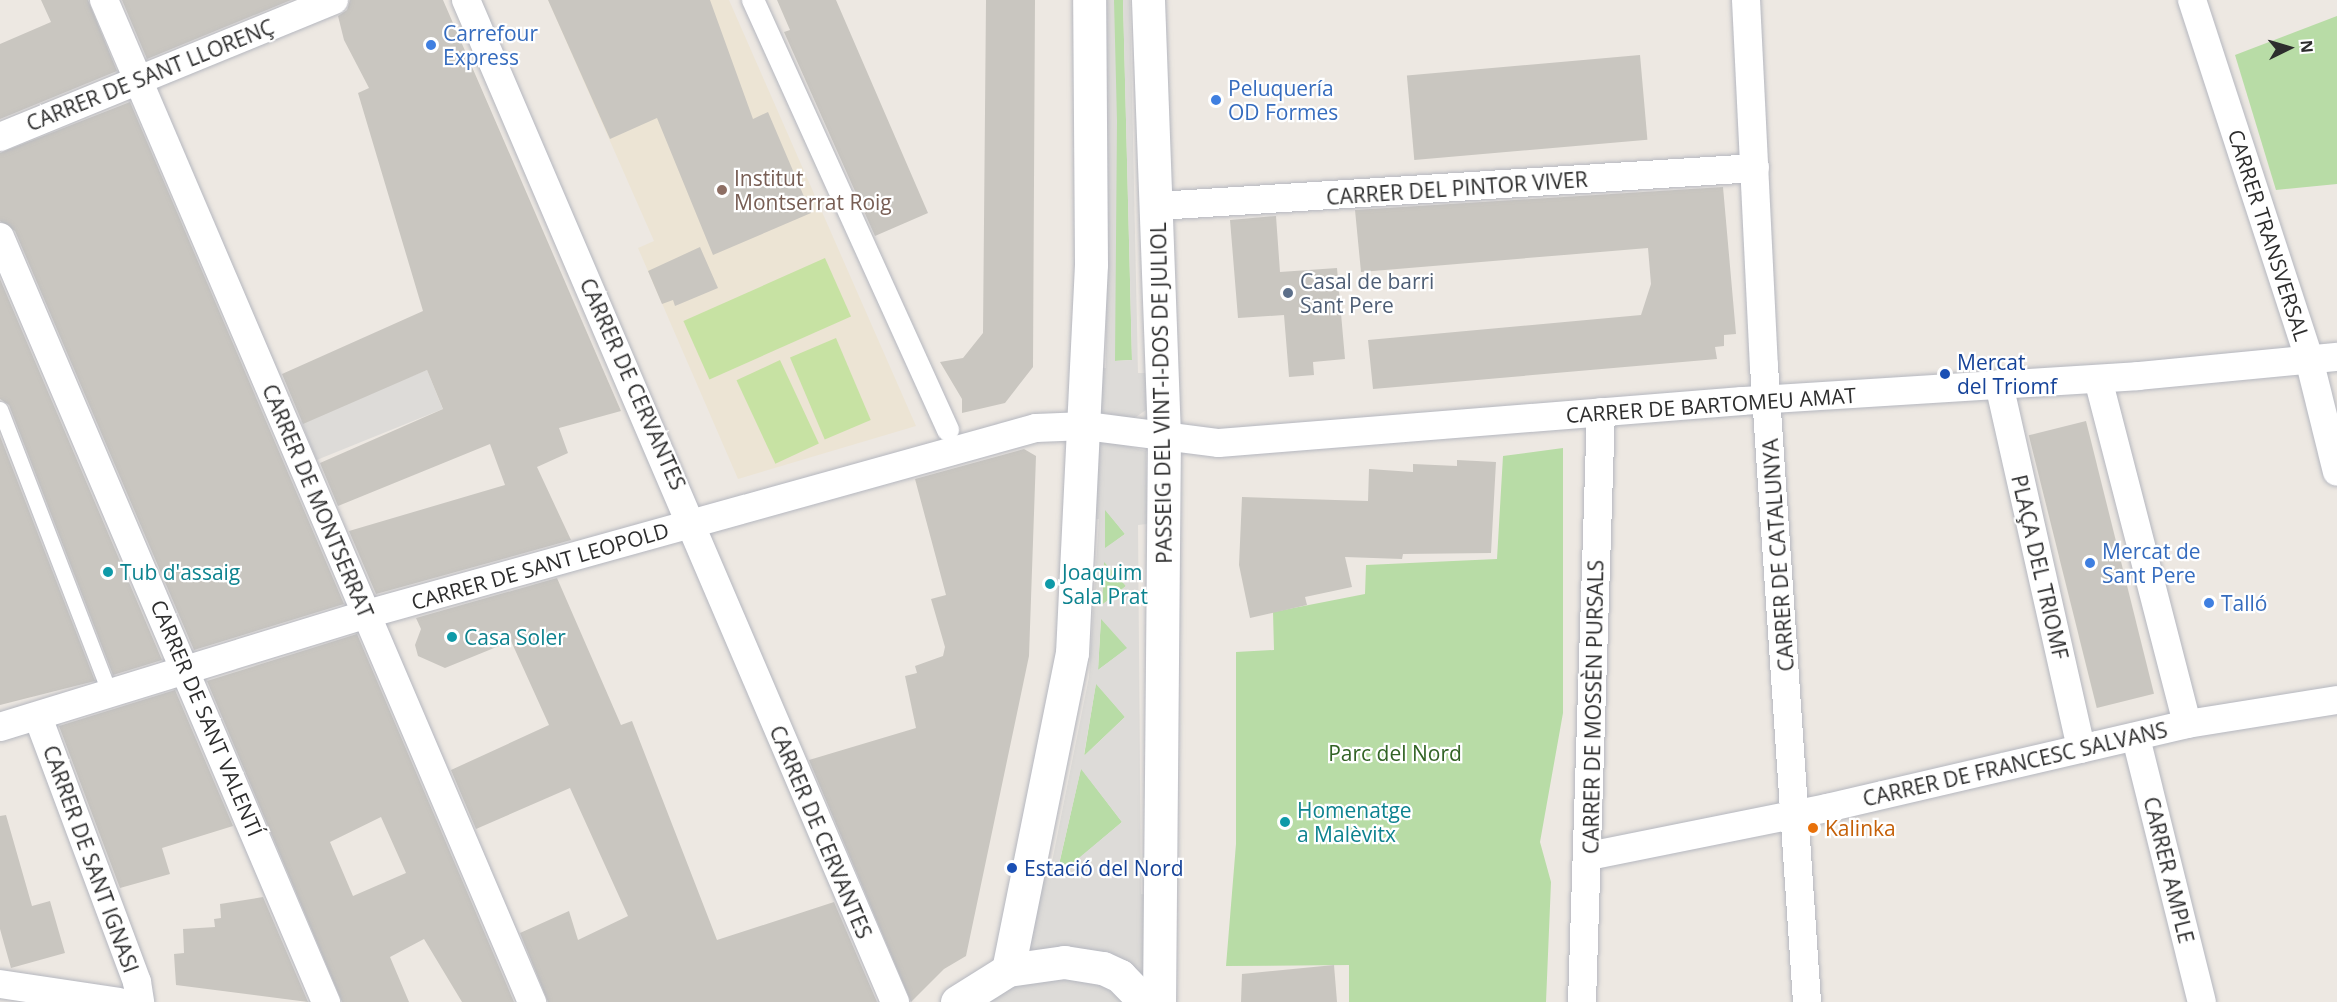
<!DOCTYPE html>
<meta charset="utf-8">
<style>
body{margin:0}
#map{position:relative;width:2337px;height:1002px;overflow:hidden;background:#ede8e2;font-family:"Open Sans",sans-serif}
div>[style]{position:absolute}
.education>*{inset:0;background:#ece4d4}
.green>*{inset:0;background:#b8dca6}
.pitch>*{inset:0;background:#c7e2a3;transform-origin:0 0}
.plaza>*{inset:0;background:#dddbd8;transform-origin:0 0}
.building>*{inset:0;background:#c9c6c0;transform-origin:0 0}
.roads{filter:drop-shadow(0 0 2px #b5b7bf) drop-shadow(0 0 2px #b5b7bf)}
.service>*{height:15px;margin:-7.5px;padding:0 7.5px;transform-origin:7.5px;border-radius:7.5px;background:#fff}
.pedestrian>*{height:22px;margin:-11px;padding:0 11px;transform-origin:11px;border-radius:11px;background:#fff}
.minor>*{height:28px;margin:-14px;padding:0 14px;transform-origin:14px;border-radius:14px;background:#fff}
.tertiary>*{height:33px;margin:-16.5px;padding:0 16.5px;transform-origin:16.5px;border-radius:16.5px;background:#fff}
.dots>*{width:16px;height:16px;translate:-50% -50%;box-sizing:border-box;border:3px solid #fff;border-radius:50%}
span{translate:-50% -50%;white-space:nowrap;text-align:center;line-height:1.15;-webkit-text-stroke:4.5px #fff;paint-order:stroke}
.shop-label{font-size:21px;color:#366cbe}
.left{translate:0 -50%;text-align:left}
.street-label{font-size:21px;color:#2d2d2d}
.education-label{font-size:21px;color:#785e54}
.service-label{font-size:21px;color:#4e5e75}
.transit-label{font-size:21px;color:#164399}
.culture-label{font-size:21px;color:#0d838f}
.park-label{font-size:21px;color:#326325}
.food-label{font-size:21px;color:#c56008}
.north{position:absolute;left:2259px;top:18px;width:60px;height:60px;-webkit-text-stroke:4px #fff;paint-order:stroke;rotate:85deg;font-size:16px;font-weight:700;line-height:24px;text-align:center;color:#2d2d2d}
.north::after{content:'';display:block;margin:auto;width:21px;height:27px;background:#2d2d2d;clip-path:polygon(50% 0,100% 100%,50% 72%,0 100%)}
</style>
<div id="map">
<div class="education">
<i style="clip-path:polygon(548px 0,729px 0,916px 426px,738px 479px,638px 248px,654px 241px)"></i>
</div>
<div class="green">
<i style="clip-path:polygon(1114px 0,1123px 0,1132px 360px,1114px 361px)"></i>
<i style="clip-path:polygon(2337px 16px,2337px 184px,2276px 190px,2235px 55px)"></i>
<i style="clip-path:polygon(1563px 448px,1563px 713px,1540px 842px,1551px 882px,1546px 1002px,1349px 1002px,1349px 965px,1226px 966px,1236px 844px,1236px 652px,1274px 650px,1273px 612px,1365px 594px,1366px 565px,1497px 559px,1503px 456px)"></i>
<i style="clip-path:polygon(1105px 509px,1125px 534px,1105px 549px)"></i>
<i style="clip-path:polygon(1104px 561px,1126px 586px,1102px 605px)"></i>
<i style="clip-path:polygon(1101px 618px,1128px 648px,1098px 670px)"></i>
<i style="clip-path:polygon(1096px 683px,1125px 717px,1084px 756px)"></i>
<i style="clip-path:polygon(1081px 768px,1122px 822px,1056px 878px)"></i>
</div>
<div class="pitch">
<i style="left:825px;top:258px;width:64px;height:155px;rotate:66deg"></i>
<i style="left:836px;top:338px;width:89px;height:50px;rotate:67deg"></i>
<i style="left:780px;top:360px;width:92px;height:48px;rotate:65deg"></i>
</div>
<div class="plaza">
<i style="clip-path:polygon(1106px 0,1114px 0,1117px 121px,1115px 361px,1132px 360px,1123px 0,1130px 0,1138px 373px,1147px 373px,1146px 410px,1133px 419px,1099px 412px,1098px 368px,1106px 368px)"></i>
<i style="left:427px;top:370px;width:42px;height:136px;rotate:68deg"></i>
<i style="clip-path:polygon(evenodd,1102px 439px,1146px 451px,1147px 524px,1138px 525px,1141px 894px,1148px 895px,1146px 978px,1028px 951px,1043px 866px,1051px 867px,1089px 677px,1099px 519px,1092px 519px,1097px 442px,1102px 439px,1105px 510px,1125px 534px,1105px 548px,1105px 510px,1102px 439px,1104px 562px,1126px 586px,1103px 604px,1102px 604px,1104px 562px,1102px 439px,1101px 619px,1127px 648px,1098px 670px,1101px 619px,1102px 439px,1096px 684px,1125px 717px,1085px 755px,1084px 754px,1096px 684px,1102px 439px,1081px 769px,1122px 822px,1056px 877px,1081px 769px)"></i>
<i style="clip-path:polygon(1049px 976px,1097px 982px,1125px 1002px,980px 1002px,1022px 982px)"></i>
</div>
<div class="building">
<i style="clip-path:polygon(41px 0,88px 0,117px 71px,0 119px,0 44px,51px 22px)"></i>
<i style="clip-path:polygon(122px 0,291px 0,147px 59px)"></i>
<i style="clip-path:polygon(350px 0,443px 0,621px 411px,559px 428px,568px 453px,537px 467px,571px 540px,376px 594px,349px 531px,505px 485px,490px 444px,338px 506px,320px 463px,443px 409px,427px 370px,303px 424px,282px 374px,423px 311px,358px 93px,369px 88px,344px 40px,338px 16px,347px 10px)"></i>
<i style="clip-path:polygon(548px 0,710px 0,753px 119px,768px 112px,811px 213px,713px 255px,657px 118px,610px 139px)"></i>
<i style="clip-path:polygon(777px 0,836px 0,928px 213px,875px 236px,784px 32px,790px 30px)"></i>
<i style="clip-path:polygon(986px 0,1035px 0,1033px 367px,1005px 403px,962px 413px,962px 399px,940px 362px,963px 358px,983px 333px)"></i>
<i style="left:1640px;top:55px;width:85px;height:234px;rotate:85deg"></i>
<i style="clip-path:polygon(130px 102px,344px 604px,194px 650px,15px 231px,0 221px,0 153px)"></i>
<i style="clip-path:polygon(1723px 187px,1736px 334px,1724px 335px,1724px 346px,1715px 347px,1717px 359px,1373px 389px,1368px 340px,1641px 315px,1651px 284px,1648px 248px,1361px 272px,1355px 210px)"></i>
<i style="clip-path:polygon(1276px 216px,1280px 272px,1337px 268px,1345px 359px,1313px 362px,1314px 375px,1289px 377px,1284px 315px,1238px 318px,1230px 220px)"></i>
<i style="clip-path:polygon(700px 247px,718px 288px,675px 306px,673px 300px,662px 304px,648px 271px)"></i>
<i style="clip-path:polygon(0 279px,162px 660px,113px 675px,9px 405px,0 399px)"></i>
<i style="left:2086px;top:421px;width:281px;height:59px;rotate:76deg"></i>
<i style="clip-path:polygon(0 436px,95px 681px,0 705px)"></i>
<i style="clip-path:polygon(1024px 449px,1036px 456px,1029px 656px,966px 956px,944px 969px,911px 1002px,809px 760px,916px 728px,905px 676px,917px 673px,915px 666px,943px 656px,945px 647px,931px 599px,946px 595px,915px 479px)"></i>
<i style="clip-path:polygon(1457px 460px,1496px 462px,1491px 553px,1403px 554px,1402px 559px,1345px 557px,1352px 587px,1305px 597px,1307px 605px,1250px 618px,1239px 565px,1242px 497px,1368px 501px,1369px 469px,1413px 472px,1413px 464px,1457px 466px)"></i>
<i style="clip-path:polygon(557px 578px,621px 725px,632px 721px,717px 940px,834px 902px,877px 1002px,548px 1002px,520px 933px,569px 911px,578px 940px,628px 916px,570px 788px,476px 829px,451px 770px,549px 725px,511px 641px,445px 668px,418px 656px,415px 645px,421px 629px,416px 618px)"></i>
<i style="clip-path:polygon(evenodd,357px 634px,514px 1002px,462px 1002px,424px 939px,390px 957px,409px 1002px,342px 1002px,207px 681px,357px 634px,381px 817px,406px 873px,353px 896px,330px 842px,381px 817px)"></i>
<i style="clip-path:polygon(175px 690px,233px 826px,162px 848px,170px 874px,120px 888px,59px 726px)"></i>
<i style="clip-path:polygon(6px 815px,32px 906px,50px 901px,65px 953px,11px 968px,0 929px,0 816px)"></i>
<i style="clip-path:polygon(263px 897px,308px 1002px,176px 985px,174px 954px,184px 953px,183px 929px,215px 927px,214px 919px,221px 918px,220px 904px)"></i>
<i style="clip-path:polygon(1334px 965px,1337px 1002px,1241px 1002px,1242px 974px)"></i>
</div>
<div class="roads">
<div class="service">
<i style="left:0;top:409px;width:294px;rotate:68.9deg"></i>
<i style="left:106px;top:683px;width:11px;rotate:45deg"></i>
</div>
<div class="pedestrian">
<i style="left:753px;top:0;width:472px;rotate:65.6deg"></i>
</div>
<div class="minor">
<i style="left:104px;top:0;width:1090px;rotate:66.87deg"></i>
<i style="left:466px;top:0;width:1090px;rotate:66.82deg"></i>
<i style="left:1746px;top:0;width:366px;rotate:87.2deg"></i>
<i style="left:1764px;top:366px;width:637px;rotate:86.13deg"></i>
<i style="left:2192px;top:0;width:378px;rotate:71.9deg"></i>
<i style="left:2309px;top:359px;width:116px;rotate:76.1deg"></i>
<i style="left:0;top:137px;width:361px;rotate:-22.3deg"></i>
<i style="left:1158px;top:206px;width:598px;rotate:-3.64deg"></i>
<i style="left:0;top:237px;width:832px;rotate:66.92deg"></i>
<i style="left:2098px;top:379px;width:356px;rotate:75.5deg"></i>
<i style="left:1999px;top:384px;width:374px;rotate:77.3deg"></i>
<i style="left:38px;top:717px;width:283px;rotate:69.5deg"></i>
<i style="left:137px;top:982px;width:20px;rotate:81deg"></i>
<i style="left:0;top:727px;width:384px;rotate:-17.1deg"></i>
<i style="left:367px;top:614px;width:694px;rotate:-15.54deg"></i>
<i style="left:1036px;top:428px;width:50px;rotate:-2.3deg"></i>
<i style="left:1086px;top:426px;width:134px;rotate:7.3deg"></i>
<i style="left:1219px;top:443px;width:525px;rotate:-4.59deg"></i>
<i style="left:1742px;top:401px;width:397px;rotate:-3.6deg"></i>
<i style="left:2138px;top:376px;width:200px;rotate:-5.5deg"></i>
<i style="left:2136px;top:738px;width:272px;rotate:76deg"></i>
<i style="left:1589px;top:856px;width:243px;rotate:-11.4deg"></i>
<i style="left:1827px;top:808px;width:370px;rotate:-13.1deg"></i>
<i style="left:2187px;top:724px;width:152px;rotate:-9.1deg"></i>
<i style="left:0;top:984px;width:120px;rotate:8.6deg"></i>
<i style="left:1582px;top:1002px;width:590px;rotate:-88.16deg"></i>
</div>
<div class="tertiary">
<i style="left:1148px;top:0;width:433px;rotate:87.9deg"></i>
<i style="left:1164px;top:433px;width:569px;rotate:90.5deg"></i>
<i style="left:1008px;top:970px;width:323px;rotate:-78.6deg"></i>
<i style="left:1072px;top:653px;width:389px;rotate:-87.2deg"></i>
<i style="left:1091px;top:264px;width:264px;rotate:-90.4deg"></i>
<i style="left:957px;top:1002px;width:60px;rotate:-32.1deg"></i>
<i style="left:1008px;top:970px;width:57px;rotate:-8.1deg"></i>
<i style="left:1064px;top:962px;width:39px;rotate:9deg"></i>
<i style="left:1103px;top:968px;width:19px;rotate:25deg"></i>
<i style="left:1120px;top:976px;width:36px;rotate:46deg"></i>
</div>
</div>
<div class="dots">
<i style="left:431px;top:45px;background:#3f7fe0"></i>
<i style="left:1216px;top:100px;background:#3f7fe0"></i>
<i style="left:722px;top:190px;background:#8d6e63"></i>
<i style="left:1288px;top:293px;background:#5c6f8a"></i>
<i style="left:1945px;top:374px;background:#1a4fb4"></i>
<i style="left:2090px;top:563px;background:#3f7fe0"></i>
<i style="left:108px;top:572px;background:#0f9aa8"></i>
<i style="left:1050px;top:584px;background:#0f9aa8"></i>
<i style="left:2209px;top:603px;background:#3f7fe0"></i>
<i style="left:452px;top:637px;background:#0f9aa8"></i>
<i style="left:1285px;top:822px;background:#0f9aa8"></i>
<i style="left:1813px;top:828px;background:#e8710a"></i>
<i style="left:1012px;top:868px;background:#1a4fb4"></i>
</div>
<div class="shop-label">
<span class="left" style="left:443px;top:45px">Carrefour<br>Express</span>
<span class="left" style="left:1228px;top:100px">Peluquería<br>OD Formes</span>
<span class="left" style="left:2102px;top:563px">Mercat de<br>Sant Pere</span>
<span class="left" style="left:2221px;top:603px">Talló</span>
</div>
<div class="street-label">
<span style="left:150px;top:75px;rotate:-22deg">CARRER DE SANT LLORENÇ</span>
<span style="left:1457px;top:188px;rotate:-4deg">CARRER DEL PINTOR VIVER</span>
<span style="left:2269px;top:235px;rotate:72deg">CARRER TRANSVERSAL</span>
<span style="left:633px;top:384px;rotate:66deg">CARRER DE CERVANTES</span>
<span style="left:1161px;top:393px;rotate:-91deg">PASSEIG DEL VINT-I-DOS DE JULIOL</span>
<span style="left:1711px;top:405px;rotate:-4deg">CARRER DE BARTOMEU AMAT</span>
<span style="left:318px;top:501px;rotate:67deg">CARRER DE MONTSERRAT</span>
<span style="left:1778px;top:555px;rotate:-94deg">CARRER DE CATALUNYA</span>
<span style="left:540px;top:566px;rotate:-16deg">CARRER DE SANT LEOPOLD</span>
<span style="left:2040px;top:567px;rotate:77deg">PLAÇA DEL TRIOMF</span>
<span style="left:1593px;top:707px;rotate:-89deg">CARRER DE MOSSÈN PURSALS</span>
<span style="left:207px;top:718px;rotate:67deg">CARRER DE SANT VALENTÍ</span>
<span style="left:2015px;top:764px;rotate:-13deg">CARRER DE FRANCESC SALVANS</span>
<span style="left:821px;top:832px;rotate:67deg">CARRER DE CERVANTES</span>
<span style="left:91px;top:859px;rotate:70deg">CARRER DE SANT IGNASI</span>
<span style="left:2169px;top:870px;rotate:76deg">CARRER AMPLE</span>
</div>
<div class="education-label">
<span class="left" style="left:734px;top:190px">Institut<br>Montserrat Roig</span>
</div>
<div class="service-label">
<span class="left" style="left:1300px;top:293px">Casal de barri<br>Sant Pere</span>
</div>
<div class="transit-label">
<span class="left" style="left:1957px;top:374px">Mercat<br>del Triomf</span>
<span class="left" style="left:1024px;top:868px">Estació del Nord</span>
</div>
<div class="culture-label">
<span class="left" style="left:120px;top:572px">Tub d'assaig</span>
<span class="left" style="left:1062px;top:584px">Joaquim<br>Sala Prat</span>
<span class="left" style="left:464px;top:637px">Casa Soler</span>
<span class="left" style="left:1297px;top:822px">Homenatge<br>a Malèvitx</span>
</div>
<div class="park-label">
<span style="left:1395px;top:753px">Parc del Nord</span>
</div>
<div class="food-label">
<span class="left" style="left:1825px;top:828px">Kalinka</span>
</div>
<div class="north">N</div>
</div>
